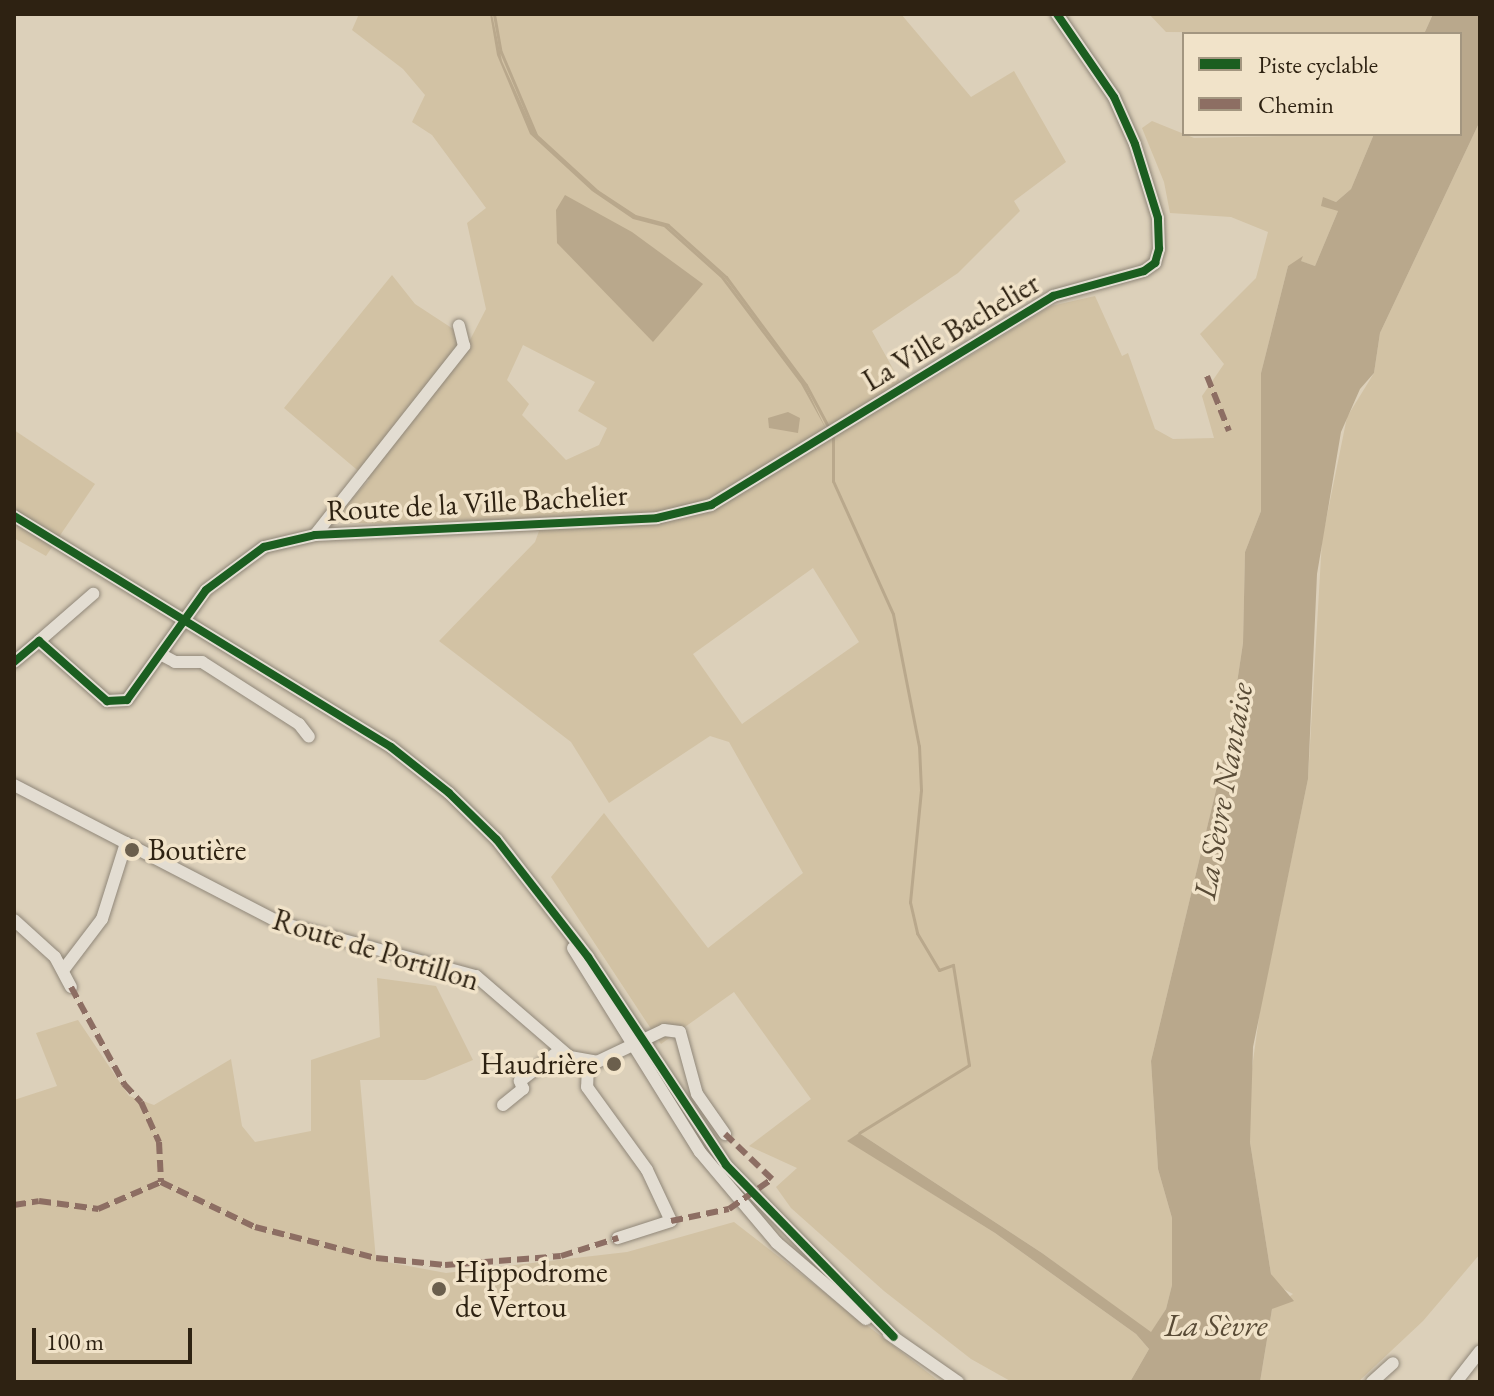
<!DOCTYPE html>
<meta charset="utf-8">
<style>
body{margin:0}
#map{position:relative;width:1494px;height:1396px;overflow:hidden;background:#dcd0ba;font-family:"EB Garamond",serif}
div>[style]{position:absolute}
.green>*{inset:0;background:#d2c2a4}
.water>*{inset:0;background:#b9a88c}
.stream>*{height:3px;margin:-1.5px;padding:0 1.5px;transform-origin:1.5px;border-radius:1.5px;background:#b9a88c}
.roads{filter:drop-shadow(0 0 2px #908779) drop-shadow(0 0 2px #908779)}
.minor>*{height:12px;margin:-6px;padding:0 6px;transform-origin:6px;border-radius:6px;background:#e3ddd2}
.quiet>*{height:6px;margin-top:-3px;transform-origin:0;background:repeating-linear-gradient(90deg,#8d6e63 0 12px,transparent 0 18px)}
.cycleway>*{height:8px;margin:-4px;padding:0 4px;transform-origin:4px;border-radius:4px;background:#1b5e20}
.dots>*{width:22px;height:22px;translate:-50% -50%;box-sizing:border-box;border:4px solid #f1e3c9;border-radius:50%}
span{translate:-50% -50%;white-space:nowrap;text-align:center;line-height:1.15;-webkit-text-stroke:7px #f1e3c9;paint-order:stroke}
.street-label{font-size:30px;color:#2e2212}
.poi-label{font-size:30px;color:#2e2212}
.left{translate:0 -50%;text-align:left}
.right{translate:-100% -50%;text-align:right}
.water-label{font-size:32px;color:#594b36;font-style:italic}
.frame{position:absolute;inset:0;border:16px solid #2e2212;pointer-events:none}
.legend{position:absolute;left:1182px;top:32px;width:280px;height:104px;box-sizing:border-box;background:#f1e3c9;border:2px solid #a39680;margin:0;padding:10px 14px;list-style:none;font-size:24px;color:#2e2212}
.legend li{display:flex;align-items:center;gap:16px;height:40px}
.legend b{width:40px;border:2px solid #a39680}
.scale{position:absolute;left:32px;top:1328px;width:160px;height:36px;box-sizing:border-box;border:4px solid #2e2212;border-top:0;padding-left:10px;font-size:24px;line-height:28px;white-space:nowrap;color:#2e2212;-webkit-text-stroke:6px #f1e3c9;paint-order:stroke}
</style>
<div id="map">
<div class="green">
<i style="clip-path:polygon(evenodd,359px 14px,901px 14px,971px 97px,1014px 71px,1066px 162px,1014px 201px,1020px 211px,958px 273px,872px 331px,907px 394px,1051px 306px,1095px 296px,1122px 356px,1128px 353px,1155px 429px,1173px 439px,1214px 438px,1202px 396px,1224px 364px,1200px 334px,1256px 278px,1268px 232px,1231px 217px,1170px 213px,1164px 182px,1142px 128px,1152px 121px,1194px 138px,1374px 134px,1351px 189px,1336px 202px,1324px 198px,1338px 211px,1315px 266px,1300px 261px,1288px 266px,1261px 373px,1261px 511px,1245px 552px,1243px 643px,1229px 736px,1151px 1061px,1158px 1169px,1172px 1218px,1172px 1285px,1166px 1309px,1151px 1333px,1042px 1253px,859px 1133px,848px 1141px,995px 1233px,1136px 1334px,1149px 1349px,1130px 1382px,1012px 1382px,971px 1359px,884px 1291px,791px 1208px,776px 1187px,797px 1168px,749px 1146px,811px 1099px,734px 992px,661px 1044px,551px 877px,604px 813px,708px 948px,803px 873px,729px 742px,710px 736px,609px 803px,571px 742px,439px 641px,535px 542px,539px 531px,434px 534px,433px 525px,350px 523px,342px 510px,369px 480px,284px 408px,392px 275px,415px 304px,470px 340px,486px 309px,467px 223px,486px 208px,432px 135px,412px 122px,425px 95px,403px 69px,352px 30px,359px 14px,523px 345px,595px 382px,578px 411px,607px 428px,599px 445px,566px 460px,522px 415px,529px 404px,507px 380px,523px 345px,359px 14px,813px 568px,859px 642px,742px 724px,693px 654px,813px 568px)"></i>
<i style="clip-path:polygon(1149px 14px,1433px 14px,1424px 34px,1166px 32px)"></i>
<i style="clip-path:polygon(1480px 121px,1480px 1254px,1423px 1321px,1358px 1382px,1260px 1382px,1272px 1309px,1293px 1294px,1278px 1286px,1271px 1274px,1250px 1142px,1250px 1083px,1260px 1010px,1308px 779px,1322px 540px,1347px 417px,1374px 373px,1380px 333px)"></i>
<i style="clip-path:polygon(14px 430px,95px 484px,46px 556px,14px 538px)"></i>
<i style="clip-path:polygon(377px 978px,436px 986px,473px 1060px,425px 1080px,360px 1080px,376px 1260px,446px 1273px,627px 1252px,734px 1222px,940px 1382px,14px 1382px,14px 1100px,57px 1086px,36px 1033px,78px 1020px,129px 1096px,154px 1105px,231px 1059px,242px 1126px,255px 1142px,311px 1131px,311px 1060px,380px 1037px)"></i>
</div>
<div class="water">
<i style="clip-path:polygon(490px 14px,492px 14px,502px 61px,536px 136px,597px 192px,635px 217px,667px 226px,724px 277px,805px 385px,826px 429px,801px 384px,721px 278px,664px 227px,633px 219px,592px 191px,530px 134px,497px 55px)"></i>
<i style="clip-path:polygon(1433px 14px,1480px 14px,1480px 121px,1380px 333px,1374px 373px,1360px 389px,1341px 432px,1317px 574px,1308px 779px,1253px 1047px,1250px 1142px,1271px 1274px,1294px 1301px,1272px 1309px,1260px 1382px,1130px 1382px,1149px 1349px,1136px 1334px,995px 1233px,847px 1141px,859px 1133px,1042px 1253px,1151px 1332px,1166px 1309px,1172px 1285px,1172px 1218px,1158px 1169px,1151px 1061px,1229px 736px,1243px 643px,1245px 552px,1261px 511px,1261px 373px,1288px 266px,1303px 256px,1301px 261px,1315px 266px,1338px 211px,1321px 206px,1323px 197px,1336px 202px,1351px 189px,1374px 134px,1460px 134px,1460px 34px,1424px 34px)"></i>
<i style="clip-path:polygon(565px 195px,632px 232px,703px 284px,653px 342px,557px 243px,556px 210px)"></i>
<i style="clip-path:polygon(788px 412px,800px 418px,798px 433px,769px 428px,768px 418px)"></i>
</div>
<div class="stream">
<i style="left:494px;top:14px;width:39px;rotate:80deg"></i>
<i style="left:501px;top:52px;width:90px;rotate:67.1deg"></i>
<i style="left:536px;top:135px;width:83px;rotate:42.6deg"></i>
<i style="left:597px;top:191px;width:45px;rotate:33.3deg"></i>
<i style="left:635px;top:216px;width:34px;rotate:15deg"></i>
<i style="left:668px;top:225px;width:78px;rotate:41.9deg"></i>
<i style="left:726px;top:277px;width:134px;rotate:53.5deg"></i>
<i style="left:806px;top:385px;width:49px;rotate:61.9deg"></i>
<i style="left:833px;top:435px;width:46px;rotate:90deg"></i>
<i style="left:833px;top:481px;width:146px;rotate:65.7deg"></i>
<i style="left:893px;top:614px;width:135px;rotate:78.9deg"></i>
<i style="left:919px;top:746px;width:44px;rotate:87.4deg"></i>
<i style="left:921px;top:790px;width:113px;rotate:95.6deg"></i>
<i style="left:910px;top:902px;width:32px;rotate:77deg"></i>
<i style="left:917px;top:933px;width:43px;rotate:59.3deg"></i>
<i style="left:939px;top:970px;width:15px;rotate:-20deg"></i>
<i style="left:953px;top:965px;width:101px;rotate:80.9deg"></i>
<i style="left:969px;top:1065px;width:129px;rotate:148.3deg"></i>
</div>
<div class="roads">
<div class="minor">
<i style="left:14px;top:516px;width:442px;rotate:31.5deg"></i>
<i style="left:391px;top:747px;width:74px;rotate:38.4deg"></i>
<i style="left:449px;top:793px;width:67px;rotate:44.4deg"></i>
<i style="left:497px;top:840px;width:148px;rotate:52.1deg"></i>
<i style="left:588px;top:957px;width:250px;rotate:56.4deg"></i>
<i style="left:726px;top:1165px;width:240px;rotate:45.7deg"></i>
<i style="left:315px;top:535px;width:241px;rotate:-51.7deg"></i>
<i style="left:464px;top:346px;width:21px;rotate:-104deg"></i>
<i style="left:39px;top:641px;width:72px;rotate:-41deg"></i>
<i style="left:162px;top:655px;width:15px;rotate:28deg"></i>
<i style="left:175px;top:662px;width:27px"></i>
<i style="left:202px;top:662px;width:115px;rotate:32.6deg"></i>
<i style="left:299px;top:724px;width:16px;rotate:52deg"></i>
<i style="left:14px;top:662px;width:33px;rotate:-40deg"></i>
<i style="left:39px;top:641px;width:91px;rotate:41.4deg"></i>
<i style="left:107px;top:701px;width:20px;rotate:-3deg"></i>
<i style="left:127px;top:700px;width:135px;rotate:-54.3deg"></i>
<i style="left:206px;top:590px;width:72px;rotate:-36.6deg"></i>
<i style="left:264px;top:547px;width:52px;rotate:-13.2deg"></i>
<i style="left:315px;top:535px;width:342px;rotate:-2.8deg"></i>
<i style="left:657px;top:518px;width:56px;rotate:-13.5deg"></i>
<i style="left:711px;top:505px;width:401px;rotate:-31.4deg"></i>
<i style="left:1053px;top:296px;width:94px;rotate:-15.4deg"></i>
<i style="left:1144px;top:271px;width:14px;rotate:-36deg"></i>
<i style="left:1155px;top:263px;width:15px;rotate:-74deg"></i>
<i style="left:1159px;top:249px;width:31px;rotate:-92deg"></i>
<i style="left:1158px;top:218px;width:77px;rotate:-107.3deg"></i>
<i style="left:1135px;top:144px;width:51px;rotate:-114.1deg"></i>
<i style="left:1114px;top:97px;width:101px;rotate:-124.5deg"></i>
<i style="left:14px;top:785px;width:297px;rotate:27.4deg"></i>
<i style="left:278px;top:922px;width:205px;rotate:15.3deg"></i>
<i style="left:476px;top:976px;width:124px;rotate:40.8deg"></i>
<i style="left:570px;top:1057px;width:27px;rotate:10deg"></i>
<i style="left:597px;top:1062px;width:74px;rotate:-25.5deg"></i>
<i style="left:664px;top:1030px;width:16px;rotate:7deg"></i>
<i style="left:680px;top:1032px;width:64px;rotate:74.7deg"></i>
<i style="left:697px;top:1094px;width:49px;rotate:55deg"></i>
<i style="left:14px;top:920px;width:55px;rotate:42.1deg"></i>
<i style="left:55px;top:957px;width:34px;rotate:62deg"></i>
<i style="left:573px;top:948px;width:240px;rotate:58.1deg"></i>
<i style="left:700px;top:1152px;width:119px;rotate:49.8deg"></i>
<i style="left:777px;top:1243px;width:117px;rotate:40.5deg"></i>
<i style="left:64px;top:969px;width:63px;rotate:-52.8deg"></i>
<i style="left:102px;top:919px;width:80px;rotate:-72.5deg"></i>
<i style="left:588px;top:1062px;width:25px;rotate:92deg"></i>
<i style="left:587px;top:1087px;width:102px;rotate:54.1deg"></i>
<i style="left:647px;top:1170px;width:56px;rotate:64.8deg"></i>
<i style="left:671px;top:1221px;width:56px;rotate:162.2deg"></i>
<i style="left:503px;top:1105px;width:26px;rotate:-39deg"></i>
<i style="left:523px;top:1089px;width:9px;rotate:-111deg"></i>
<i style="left:520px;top:1081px;width:49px;rotate:-37.6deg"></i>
<i style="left:889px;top:1334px;width:84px;rotate:34.8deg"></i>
<i style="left:1372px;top:1382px;width:28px;rotate:-42deg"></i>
<i style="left:1456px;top:1382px;width:39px;rotate:-52deg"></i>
</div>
</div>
<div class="quiet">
<i style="left:1207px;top:376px;width:59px;rotate:68.2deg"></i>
<i style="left:71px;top:987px;width:111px;rotate:61.3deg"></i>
<i style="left:124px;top:1084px;width:25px;rotate:47deg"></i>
<i style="left:141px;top:1102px;width:44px;rotate:65.8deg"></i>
<i style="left:159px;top:1142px;width:40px;rotate:87.1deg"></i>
<i style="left:161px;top:1182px;width:104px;rotate:25.6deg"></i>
<i style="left:255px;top:1227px;width:125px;rotate:14.4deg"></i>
<i style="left:376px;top:1258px;width:69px;rotate:5.8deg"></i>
<i style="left:445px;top:1265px;width:116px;rotate:-4.4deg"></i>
<i style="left:561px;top:1256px;width:60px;rotate:-17.5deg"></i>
<i style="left:14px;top:1205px;width:25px;rotate:-9deg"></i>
<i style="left:39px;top:1201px;width:60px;rotate:7.7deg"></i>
<i style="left:98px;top:1209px;width:69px;rotate:-23.2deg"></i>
<i style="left:671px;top:1221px;width:59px;rotate:-11.7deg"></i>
<i style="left:729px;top:1209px;width:52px;rotate:-34.9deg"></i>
<i style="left:772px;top:1179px;width:65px;rotate:-136.2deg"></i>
</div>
<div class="cycleway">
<i style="left:14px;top:516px;width:442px;rotate:31.5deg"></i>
<i style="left:391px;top:747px;width:74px;rotate:38.4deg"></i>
<i style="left:449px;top:793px;width:67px;rotate:44.4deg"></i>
<i style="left:497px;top:840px;width:148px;rotate:52.1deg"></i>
<i style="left:588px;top:957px;width:250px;rotate:56.4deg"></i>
<i style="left:726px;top:1165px;width:240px;rotate:45.7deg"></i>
<i style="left:14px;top:662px;width:33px;rotate:-40deg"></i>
<i style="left:39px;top:641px;width:91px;rotate:41.4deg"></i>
<i style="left:107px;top:701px;width:20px;rotate:-3deg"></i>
<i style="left:127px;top:700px;width:135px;rotate:-54.3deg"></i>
<i style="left:206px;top:590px;width:72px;rotate:-36.6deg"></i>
<i style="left:264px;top:547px;width:52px;rotate:-13.2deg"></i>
<i style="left:315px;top:535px;width:342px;rotate:-2.8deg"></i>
<i style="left:657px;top:518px;width:56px;rotate:-13.5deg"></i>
<i style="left:711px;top:505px;width:401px;rotate:-31.4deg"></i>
<i style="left:1053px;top:296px;width:94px;rotate:-15.4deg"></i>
<i style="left:1144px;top:271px;width:14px;rotate:-36deg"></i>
<i style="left:1155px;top:263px;width:15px;rotate:-74deg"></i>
<i style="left:1159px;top:249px;width:31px;rotate:-92deg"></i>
<i style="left:1158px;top:218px;width:77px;rotate:-107.3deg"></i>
<i style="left:1135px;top:144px;width:51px;rotate:-114.1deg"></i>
<i style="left:1114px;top:97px;width:101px;rotate:-124.5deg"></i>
</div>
<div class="dots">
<i style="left:132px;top:850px;background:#6b5f4d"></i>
<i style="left:614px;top:1064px;background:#6b5f4d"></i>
<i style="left:439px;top:1289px;background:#6b5f4d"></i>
</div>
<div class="street-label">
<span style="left:951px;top:332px;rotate:-31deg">La Ville Bachelier</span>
<span style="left:477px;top:503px;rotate:-3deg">Route de la Ville Bachelier</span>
<span style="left:376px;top:950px;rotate:17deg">Route de Portillon</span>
</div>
<div class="poi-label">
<span class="left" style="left:148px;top:850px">Boutière</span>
<span class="right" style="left:598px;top:1064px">Haudrière</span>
<span class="left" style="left:455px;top:1289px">Hippodrome<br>de Vertou</span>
</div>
<div class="water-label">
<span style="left:1223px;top:791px;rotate:-80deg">La Sèvre Nantaise</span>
<span style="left:1216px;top:1325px">La Sèvre</span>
</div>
<div class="frame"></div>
<ul class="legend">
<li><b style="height:10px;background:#1b5e20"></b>Piste cyclable</li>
<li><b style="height:10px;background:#8d6e63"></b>Chemin</li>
</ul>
<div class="scale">100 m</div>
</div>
